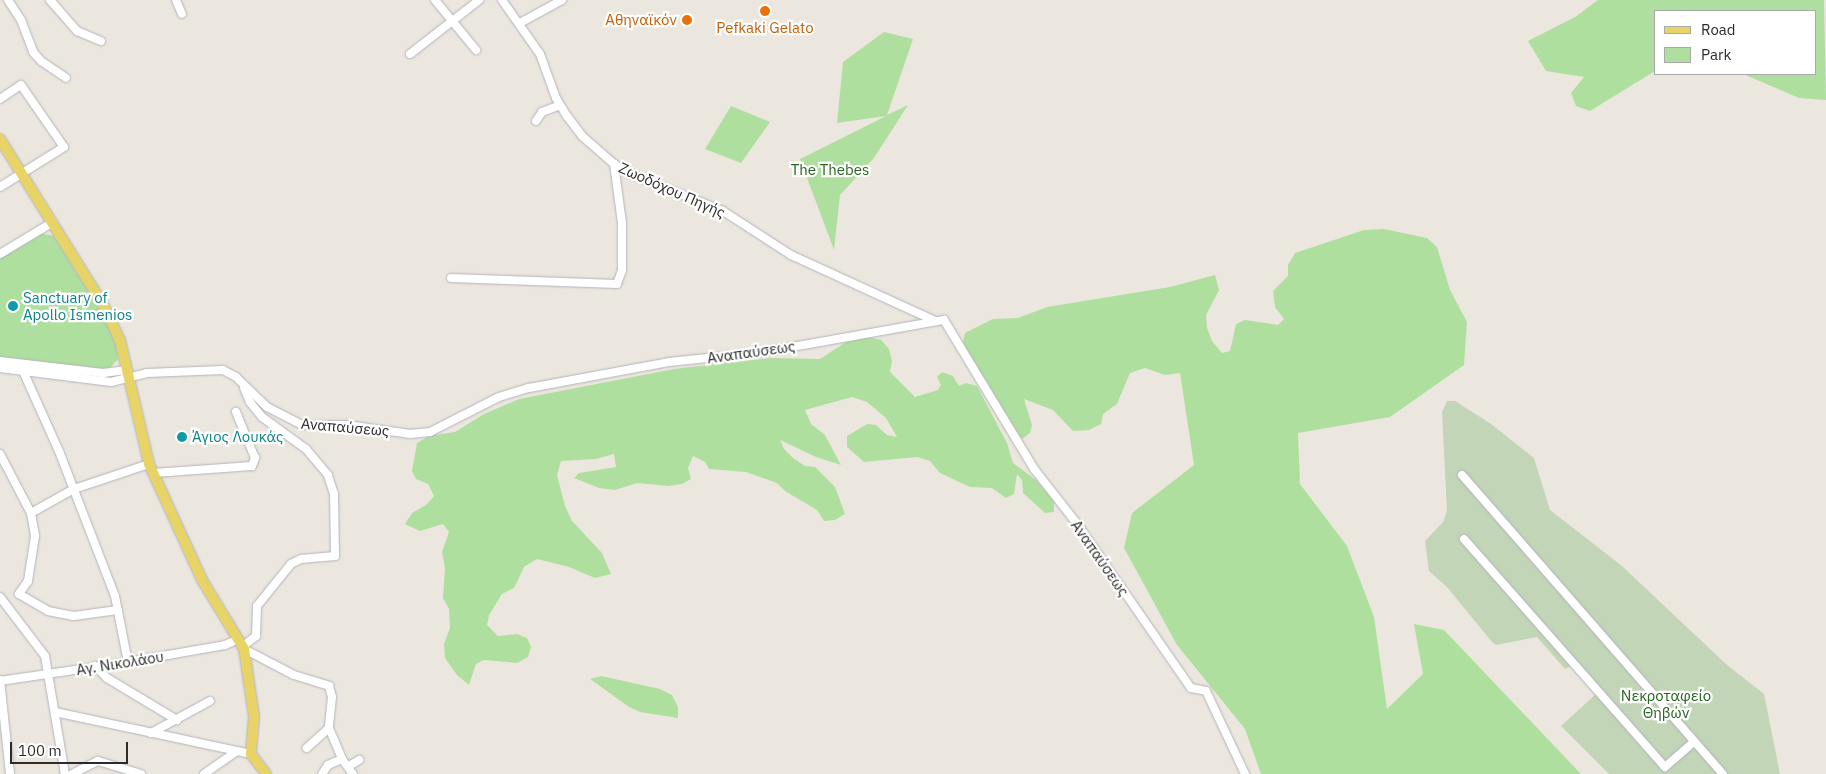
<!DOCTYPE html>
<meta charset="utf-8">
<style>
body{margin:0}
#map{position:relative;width:1826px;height:774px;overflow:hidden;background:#ece7de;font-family:"IBM Plex Sans",sans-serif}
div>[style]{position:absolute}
.green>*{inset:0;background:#afdf9e}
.cemetery>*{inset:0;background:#c2d5b6}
.roads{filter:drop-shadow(0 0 1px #b1b3bd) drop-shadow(0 0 1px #b1b3bd)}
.minor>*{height:8px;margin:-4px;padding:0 4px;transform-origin:4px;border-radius:4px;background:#fff}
.major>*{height:10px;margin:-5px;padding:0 5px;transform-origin:5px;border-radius:5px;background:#e8d466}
.dots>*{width:14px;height:14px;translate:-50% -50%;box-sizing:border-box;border:2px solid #fff;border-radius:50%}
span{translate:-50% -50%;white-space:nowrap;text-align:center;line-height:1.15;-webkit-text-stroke:4.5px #fff;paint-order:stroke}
.food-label{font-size:15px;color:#c56008}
.right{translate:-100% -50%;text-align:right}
.park-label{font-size:15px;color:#27641f}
.street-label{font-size:15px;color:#2b2b2b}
.culture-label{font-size:15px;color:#0d838f}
.left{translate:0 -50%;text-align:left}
.legend{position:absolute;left:1654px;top:10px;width:162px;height:65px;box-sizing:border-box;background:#fff;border:1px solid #aaa;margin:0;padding:6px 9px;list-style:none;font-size:15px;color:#2b2b2b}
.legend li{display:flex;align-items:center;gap:10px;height:25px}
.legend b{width:25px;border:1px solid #aaa}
.scale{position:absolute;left:10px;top:742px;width:118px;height:22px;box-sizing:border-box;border:2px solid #2b2b2b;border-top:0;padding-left:6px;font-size:15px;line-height:18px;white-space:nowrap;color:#2b2b2b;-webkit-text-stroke:4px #fff;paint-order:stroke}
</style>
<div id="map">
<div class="green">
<i style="clip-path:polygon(1598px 0,1824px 0,1826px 100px,1799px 98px,1743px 74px,1815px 74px,1815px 11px,1655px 11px,1655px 71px,1590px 111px,1576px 106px,1571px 93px,1584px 77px,1546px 71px,1528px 41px,1575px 17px)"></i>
<i style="clip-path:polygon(884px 32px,913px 39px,887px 115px,908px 105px,874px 158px,840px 195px,834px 250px,800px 159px,886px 116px,837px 123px,843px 62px)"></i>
<i style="clip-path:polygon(731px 106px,770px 122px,741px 163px,705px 149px)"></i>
<i style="clip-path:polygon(1384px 229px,1427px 238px,1437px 247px,1450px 290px,1467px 322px,1464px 365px,1390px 417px,1298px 433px,1300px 484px,1347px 546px,1374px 617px,1387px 709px,1423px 674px,1414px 624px,1444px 630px,1581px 774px,1261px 774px,1245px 729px,1177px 645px,1124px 548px,1132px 513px,1194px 465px,1180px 373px,1165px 375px,1145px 368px,1130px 373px,1117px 404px,1103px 414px,1101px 424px,1089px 430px,1073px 431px,1053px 410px,1024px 399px,1032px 425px,1030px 433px,1022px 439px,976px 368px,963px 342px,965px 333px,993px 319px,1018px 318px,1047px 307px,1170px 287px,1215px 275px,1219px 290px,1206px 315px,1207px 328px,1212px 341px,1222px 353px,1230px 351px,1236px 324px,1245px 320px,1278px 325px,1284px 319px,1275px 307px,1273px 291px,1288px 276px,1288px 265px,1295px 253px,1364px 230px)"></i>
<i style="clip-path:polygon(39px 233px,54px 236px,105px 318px,116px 345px,118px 359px,109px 369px,97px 371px,0 358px,0 257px)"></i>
<i style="clip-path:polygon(868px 337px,881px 340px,889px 349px,892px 361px,890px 372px,915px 397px,938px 390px,941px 385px,937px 377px,942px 372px,953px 376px,959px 386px,966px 383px,977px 386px,1007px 443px,1013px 463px,1036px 480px,1054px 501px,1054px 512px,1045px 513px,1023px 493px,1022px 480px,1017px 474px,1014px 494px,1006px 498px,992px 488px,970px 487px,940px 473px,930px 461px,917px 457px,864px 462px,847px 447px,847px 436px,867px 424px,876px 425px,887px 435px,897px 437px,886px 418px,867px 402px,852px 397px,805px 410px,811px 424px,825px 435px,841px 465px,816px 457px,780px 440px,784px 449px,793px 458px,805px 466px,815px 467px,835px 487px,845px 514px,835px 520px,824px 521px,817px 510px,785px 491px,777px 483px,746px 472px,709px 469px,705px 462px,693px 456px,688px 468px,691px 479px,682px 484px,668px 486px,637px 483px,615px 490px,599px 488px,574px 478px,579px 473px,616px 467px,614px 454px,596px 459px,561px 461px,557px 475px,565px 506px,572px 521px,602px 553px,611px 574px,595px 578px,569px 567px,537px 559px,524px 567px,514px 588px,502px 594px,489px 615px,487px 625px,498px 636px,517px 634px,527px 638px,531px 647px,528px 657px,517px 663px,484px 660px,476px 664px,469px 685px,457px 675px,445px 658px,444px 644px,450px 628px,449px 609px,443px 598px,445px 568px,442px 552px,449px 532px,443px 524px,420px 531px,405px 524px,412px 513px,426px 505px,434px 496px,428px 484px,416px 479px,412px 471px,417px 443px,429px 436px,455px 432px,484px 414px,519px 399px,674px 369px,770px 358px,820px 359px,846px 342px)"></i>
<i style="clip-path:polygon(601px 676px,660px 689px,672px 695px,678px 707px,678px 718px,640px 712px,629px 707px,590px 679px)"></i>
</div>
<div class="cemetery">
<i style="clip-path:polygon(1447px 401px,1455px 401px,1491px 424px,1534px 458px,1550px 510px,1622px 566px,1727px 665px,1764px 694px,1780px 774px,1609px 774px,1561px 726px,1596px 694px,1571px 666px,1565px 669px,1537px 637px,1496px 645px,1492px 642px,1447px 587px,1429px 571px,1425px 541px,1443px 522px,1447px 511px,1442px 412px)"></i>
</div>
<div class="roads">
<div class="minor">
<i style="left:8px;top:0;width:24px;rotate:57deg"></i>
<i style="left:21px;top:20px;width:34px;rotate:69deg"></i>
<i style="left:33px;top:52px;width:12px;rotate:48deg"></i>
<i style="left:41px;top:61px;width:30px;rotate:34deg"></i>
<i style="left:50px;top:0;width:41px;rotate:48.9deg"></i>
<i style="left:77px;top:31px;width:26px;rotate:23deg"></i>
<i style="left:176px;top:0;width:15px;rotate:67deg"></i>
<i style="left:435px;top:0;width:65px;rotate:50.6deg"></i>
<i style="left:502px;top:0;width:66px;rotate:54.9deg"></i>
<i style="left:540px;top:54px;width:47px;rotate:70deg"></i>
<i style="left:556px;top:98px;width:21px;rotate:59deg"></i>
<i style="left:567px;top:116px;width:25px;rotate:53deg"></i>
<i style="left:582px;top:136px;width:43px;rotate:41.2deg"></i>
<i style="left:614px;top:164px;width:14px;rotate:34deg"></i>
<i style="left:626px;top:172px;width:105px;rotate:21.9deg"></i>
<i style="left:723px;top:211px;width:81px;rotate:32.9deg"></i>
<i style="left:791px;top:255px;width:158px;rotate:24.6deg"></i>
<i style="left:520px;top:23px;width:48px;rotate:-28.7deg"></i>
<i style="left:410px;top:54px;width:88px;rotate:-38deg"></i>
<i style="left:0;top:99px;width:25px;rotate:-34deg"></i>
<i style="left:21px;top:85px;width:75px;rotate:55.3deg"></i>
<i style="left:64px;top:147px;width:75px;rotate:148deg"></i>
<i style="left:536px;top:121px;width:11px;rotate:-56deg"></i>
<i style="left:542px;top:112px;width:19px;rotate:-21deg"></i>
<i style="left:0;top:254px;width:62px;rotate:-31.1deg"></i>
<i style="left:451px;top:278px;width:166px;rotate:2.1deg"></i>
<i style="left:617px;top:284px;width:15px;rotate:-70deg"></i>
<i style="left:622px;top:270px;width:47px;rotate:-90deg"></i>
<i style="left:622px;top:223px;width:60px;rotate:-97.7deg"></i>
<i style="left:0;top:361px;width:104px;rotate:6.6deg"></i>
<i style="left:103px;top:373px;width:24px;rotate:-7deg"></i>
<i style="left:0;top:368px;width:112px;rotate:7.2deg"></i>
<i style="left:111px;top:382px;width:37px;rotate:-14deg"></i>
<i style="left:147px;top:373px;width:76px;rotate:-2.3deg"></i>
<i style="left:223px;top:370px;width:15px;rotate:28deg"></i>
<i style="left:236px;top:377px;width:43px;rotate:44.1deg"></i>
<i style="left:267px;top:407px;width:39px;rotate:27deg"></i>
<i style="left:302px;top:425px;width:45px"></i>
<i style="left:347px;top:425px;width:64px;rotate:8.1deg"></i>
<i style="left:410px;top:434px;width:20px;rotate:-6deg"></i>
<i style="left:430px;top:432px;width:77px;rotate:-26.9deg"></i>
<i style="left:499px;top:397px;width:31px;rotate:-17deg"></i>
<i style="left:529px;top:388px;width:142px;rotate:-10.5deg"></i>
<i style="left:669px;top:362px;width:96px;rotate:-6deg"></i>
<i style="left:764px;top:352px;width:183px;rotate:-10.1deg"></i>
<i style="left:944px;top:320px;width:175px;rotate:58.8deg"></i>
<i style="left:1035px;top:470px;width:70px;rotate:52deg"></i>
<i style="left:1078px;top:525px;width:198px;rotate:55.3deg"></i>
<i style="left:1191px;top:688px;width:15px;rotate:11deg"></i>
<i style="left:1206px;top:691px;width:92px;rotate:64.8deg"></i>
<i style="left:23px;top:371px;width:88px;rotate:65.8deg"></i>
<i style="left:59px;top:451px;width:155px;rotate:68.9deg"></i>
<i style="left:115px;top:596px;width:67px;rotate:78.9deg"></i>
<i style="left:0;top:454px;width:67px;rotate:62.3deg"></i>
<i style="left:31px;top:513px;width:23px;rotate:80deg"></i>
<i style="left:35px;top:536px;width:46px;rotate:98.8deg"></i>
<i style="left:28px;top:581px;width:16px;rotate:125deg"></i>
<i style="left:19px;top:594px;width:34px;rotate:30deg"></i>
<i style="left:48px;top:611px;width:26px;rotate:11deg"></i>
<i style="left:74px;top:616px;width:44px;rotate:-7.8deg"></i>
<i style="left:154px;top:473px;width:98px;rotate:-4.1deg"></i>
<i style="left:252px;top:466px;width:9px;rotate:-69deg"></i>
<i style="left:255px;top:458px;width:50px;rotate:-112.4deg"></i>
<i style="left:1462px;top:475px;width:397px;rotate:48.9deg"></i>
<i style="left:31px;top:513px;width:49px;rotate:-29.2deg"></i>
<i style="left:74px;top:489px;width:79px;rotate:-18.4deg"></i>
<i style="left:1464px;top:539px;width:304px;rotate:48.6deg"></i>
<i style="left:1665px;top:767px;width:38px;rotate:-41deg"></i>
<i style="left:0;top:597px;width:74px;rotate:52.7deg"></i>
<i style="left:45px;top:656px;width:120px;rotate:80.4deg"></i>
<i style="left:242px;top:647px;width:18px;rotate:-38deg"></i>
<i style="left:256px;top:636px;width:30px;rotate:-88deg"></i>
<i style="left:257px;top:606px;width:54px;rotate:-51deg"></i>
<i style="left:291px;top:564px;width:11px;rotate:-27deg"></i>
<i style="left:301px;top:559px;width:34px;rotate:-5deg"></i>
<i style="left:335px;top:556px;width:62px;rotate:-90.9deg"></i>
<i style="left:334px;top:494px;width:20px;rotate:-108deg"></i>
<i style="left:328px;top:475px;width:34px;rotate:-130deg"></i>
<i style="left:306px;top:449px;width:54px;rotate:-144deg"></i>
<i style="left:262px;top:417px;width:19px;rotate:-129deg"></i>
<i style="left:250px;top:402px;width:15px;rotate:-113deg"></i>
<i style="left:244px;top:649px;width:56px;rotate:27.5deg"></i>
<i style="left:294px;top:675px;width:37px;rotate:17deg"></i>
<i style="left:329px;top:686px;width:11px;rotate:75deg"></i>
<i style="left:332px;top:697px;width:31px;rotate:96deg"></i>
<i style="left:329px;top:728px;width:30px;rotate:138deg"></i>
<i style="left:95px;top:666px;width:17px;rotate:45deg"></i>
<i style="left:107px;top:678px;width:82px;rotate:31deg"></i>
<i style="left:0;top:680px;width:95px;rotate:83.9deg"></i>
<i style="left:0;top:681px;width:129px;rotate:-8.4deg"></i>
<i style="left:128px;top:662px;width:98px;rotate:-9.9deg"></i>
<i style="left:225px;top:645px;width:15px;rotate:-23deg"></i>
<i style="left:55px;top:712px;width:200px;rotate:12.1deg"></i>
<i style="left:329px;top:728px;width:34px;rotate:67deg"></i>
<i style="left:151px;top:733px;width:67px;rotate:-28.5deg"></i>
<i style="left:349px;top:766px;width:12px;rotate:-31deg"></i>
<i style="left:72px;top:774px;width:29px;rotate:-27deg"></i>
<i style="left:98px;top:761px;width:45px;rotate:16.8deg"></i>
<i style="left:204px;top:774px;width:40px;rotate:-34.9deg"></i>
<i style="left:322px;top:774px;width:11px;rotate:-56deg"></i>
<i style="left:328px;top:765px;width:15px;rotate:-23deg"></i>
<i style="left:342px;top:759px;width:19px;rotate:54deg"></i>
</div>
<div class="major">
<i style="left:0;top:139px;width:197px;rotate:58.1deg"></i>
<i style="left:104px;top:306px;width:38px;rotate:65deg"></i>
<i style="left:120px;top:340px;width:127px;rotate:76.8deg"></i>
<i style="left:149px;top:464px;width:128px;rotate:65.4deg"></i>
<i style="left:202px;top:580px;width:81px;rotate:58.7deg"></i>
<i style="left:244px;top:649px;width:69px;rotate:81.6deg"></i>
<i style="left:254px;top:717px;width:37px;rotate:95deg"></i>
<i style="left:251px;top:754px;width:25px;rotate:53deg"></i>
</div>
</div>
<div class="dots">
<i style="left:765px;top:11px;background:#e8710a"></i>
<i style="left:687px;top:20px;background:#e8710a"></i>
<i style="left:13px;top:306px;background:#0f9aa8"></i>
<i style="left:182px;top:437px;background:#0f9aa8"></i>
</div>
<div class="food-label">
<span class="right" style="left:677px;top:20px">Αθηναϊκόν</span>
<span style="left:765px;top:28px">Pefkaki Gelato</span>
</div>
<div class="park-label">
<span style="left:830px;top:170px">The Thebes</span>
<span style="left:1666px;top:704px">Νεκροταφείο<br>Θηβών</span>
</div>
<div class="street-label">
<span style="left:672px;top:190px;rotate:24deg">Ζωοδόχου Πηγής</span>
<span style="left:751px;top:352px;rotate:-8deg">Αναπαύσεως</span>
<span style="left:345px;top:427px;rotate:5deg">Αναπαύσεως</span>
<span style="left:1100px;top:558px;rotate:55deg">Αναπαύσεως</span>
<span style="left:120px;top:663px;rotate:-9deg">Αγ. Νικολάου</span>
</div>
<div class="culture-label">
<span class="left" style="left:23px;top:306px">Sanctuary of<br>Apollo Ismenios</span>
<span class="left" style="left:192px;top:437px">Άγιος Λουκάς</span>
</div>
<ul class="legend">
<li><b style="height:6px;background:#e8d466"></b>Road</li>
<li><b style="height:14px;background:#afdf9e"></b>Park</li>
</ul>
<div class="scale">100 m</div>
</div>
